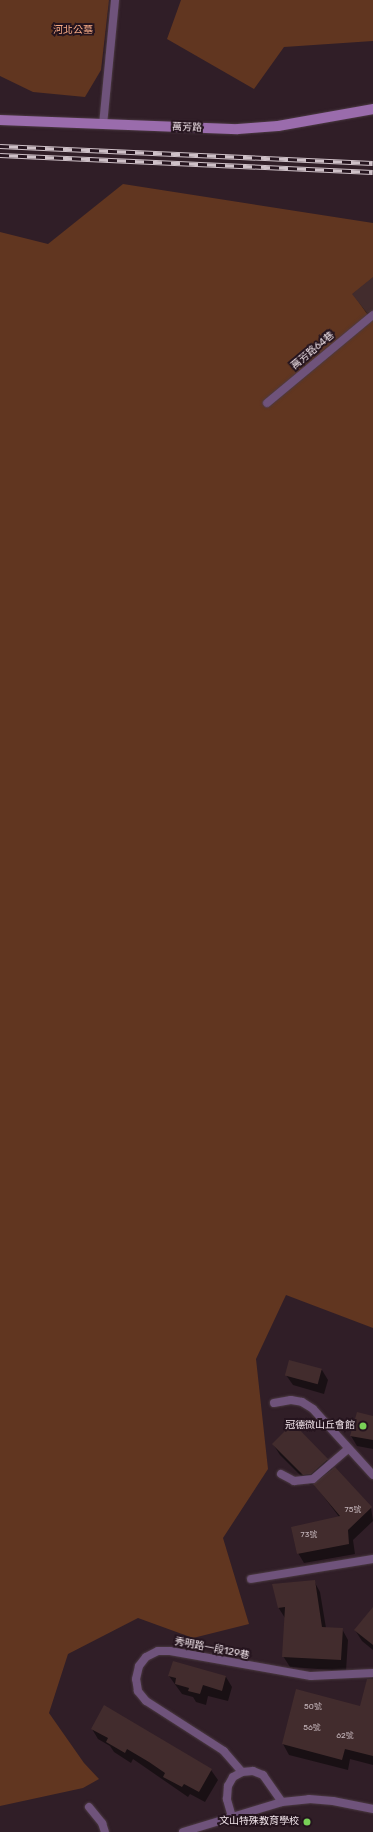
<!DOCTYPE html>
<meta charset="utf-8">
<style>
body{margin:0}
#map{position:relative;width:373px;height:1832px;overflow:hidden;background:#301e27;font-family:Rubik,"Noto Sans TC",sans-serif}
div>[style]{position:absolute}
.green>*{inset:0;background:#613620}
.shadow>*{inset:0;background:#0007}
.building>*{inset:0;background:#422c2d;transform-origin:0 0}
.roads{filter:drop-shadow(0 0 1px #4b3a42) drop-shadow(0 0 1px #4b3a42)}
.lane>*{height:8px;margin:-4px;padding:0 4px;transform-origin:4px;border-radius:4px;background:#6f537b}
.secondary>*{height:10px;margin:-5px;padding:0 5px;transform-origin:5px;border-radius:5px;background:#9a6cac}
.rail>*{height:4.5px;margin-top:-2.25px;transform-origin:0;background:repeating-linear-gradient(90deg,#25141e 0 9px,#cec0c7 0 18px);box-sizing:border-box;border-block:1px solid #cec0c7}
.dots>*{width:11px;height:11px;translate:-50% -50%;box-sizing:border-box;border:2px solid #25141e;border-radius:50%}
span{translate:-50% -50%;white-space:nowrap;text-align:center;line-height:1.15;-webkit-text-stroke:4px #25141e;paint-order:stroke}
.number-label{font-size:8px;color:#c5b6bb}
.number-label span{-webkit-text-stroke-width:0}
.park-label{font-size:10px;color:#f8ac87}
.street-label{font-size:10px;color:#f1e4ea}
.poi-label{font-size:10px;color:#f1e4ea}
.right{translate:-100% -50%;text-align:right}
</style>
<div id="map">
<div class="green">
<i style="clip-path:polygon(0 0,109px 0,101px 70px,85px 97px,33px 92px,0 76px)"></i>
<i style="clip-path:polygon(181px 0,373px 0,373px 41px,284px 47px,254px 89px,167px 39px)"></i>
<i style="clip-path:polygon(123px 184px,373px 223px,373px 1328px,286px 1295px,256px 1359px,268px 1469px,223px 1538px,249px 1624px,193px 1638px,138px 1618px,68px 1654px,49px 1713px,84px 1763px,99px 1779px,83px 1788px,0 1806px,0 232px,48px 244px)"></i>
</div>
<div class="shadow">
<i style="clip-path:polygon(373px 278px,373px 320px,372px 321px,353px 294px)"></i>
<i style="clip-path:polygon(322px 1370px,328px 1380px,324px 1394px,293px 1385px,286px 1375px)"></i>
<i style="clip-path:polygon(373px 1417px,373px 1449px,357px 1446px,351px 1436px)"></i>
<i style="clip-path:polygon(273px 1444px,327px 1460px,333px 1470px,371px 1508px,373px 1521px,353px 1540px,355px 1554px,304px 1563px,298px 1553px,340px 1518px,314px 1484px,310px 1485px,280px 1455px)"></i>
<i style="clip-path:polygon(314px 1581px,320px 1592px,326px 1628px,342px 1629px,348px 1640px,346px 1671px,290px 1667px,283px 1656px,285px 1618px,278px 1607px)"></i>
<i style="clip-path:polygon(373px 1608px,373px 1650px,362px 1641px,355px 1630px)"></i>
<i style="clip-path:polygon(169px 1676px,226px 1677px,232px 1687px,228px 1701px,208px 1696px,206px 1705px,196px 1702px,193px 1697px,182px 1694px)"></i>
<i style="clip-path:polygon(373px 1699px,373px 1765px,350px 1759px,348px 1770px,289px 1755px,283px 1744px,361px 1707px)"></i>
<i style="clip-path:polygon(92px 1729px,211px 1770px,218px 1780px,205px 1802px,190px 1794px,188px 1797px,133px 1759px,131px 1763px,114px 1752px,110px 1746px,98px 1739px)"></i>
</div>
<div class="building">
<i style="clip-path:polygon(373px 277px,373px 310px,367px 313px,352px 294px)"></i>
<i style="left:289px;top:1360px;width:34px;height:16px;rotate:15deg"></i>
<i style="clip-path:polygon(357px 1412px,373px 1416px,373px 1440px,350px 1436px)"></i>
<i style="clip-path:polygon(293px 1423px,328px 1459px,311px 1474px,303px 1475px,272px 1444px)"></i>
<i style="clip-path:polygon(335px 1467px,372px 1507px,348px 1530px,349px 1544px,297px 1554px,291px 1527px,340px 1516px,313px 1484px)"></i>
<i style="clip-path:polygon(315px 1580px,322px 1627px,343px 1628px,341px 1660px,282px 1657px,285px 1607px,278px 1608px,272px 1584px)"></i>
<i style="clip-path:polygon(373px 1607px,373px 1645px,354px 1630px)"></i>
<i style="clip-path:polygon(173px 1661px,226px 1676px,222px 1691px,203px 1685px,200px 1694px,188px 1691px,189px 1688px,175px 1684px,176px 1678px,168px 1676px)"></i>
<i style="clip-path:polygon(367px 1679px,373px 1679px,373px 1756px,345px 1749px,342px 1760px,282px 1744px,296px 1689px,360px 1706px)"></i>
<i style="clip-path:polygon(104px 1705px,212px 1769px,199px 1792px,184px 1784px,182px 1787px,163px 1777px,165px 1773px,149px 1762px,127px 1749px,125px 1753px,106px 1742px,108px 1738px,91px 1729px)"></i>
</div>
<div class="roads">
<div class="lane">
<i style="left:103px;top:125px;width:126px;rotate:-84.5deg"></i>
<i style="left:267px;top:403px;width:138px;rotate:-39.7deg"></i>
<i style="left:274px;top:1403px;width:17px;rotate:-10deg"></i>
<i style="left:291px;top:1400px;width:11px;rotate:10deg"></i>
<i style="left:302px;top:1402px;width:13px;rotate:32deg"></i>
<i style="left:313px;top:1409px;width:89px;rotate:47.7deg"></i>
<i style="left:281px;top:1474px;width:15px;rotate:28deg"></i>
<i style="left:294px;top:1481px;width:19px;rotate:-6deg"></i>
<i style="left:313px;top:1479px;width:46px;rotate:-40.6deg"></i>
<i style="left:251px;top:1579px;width:124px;rotate:-9.3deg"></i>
<i style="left:242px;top:1772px;width:28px;rotate:-131deg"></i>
<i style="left:224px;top:1751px;width:93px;rotate:-147.3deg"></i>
<i style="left:146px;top:1701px;width:13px;rotate:-129deg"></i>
<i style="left:138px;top:1691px;width:12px;rotate:-99deg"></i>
<i style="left:136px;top:1679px;width:13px;rotate:-77deg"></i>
<i style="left:139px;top:1666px;width:11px;rotate:-52deg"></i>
<i style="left:146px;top:1657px;width:13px;rotate:-27deg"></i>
<i style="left:158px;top:1651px;width:12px"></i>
<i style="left:170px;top:1651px;width:143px;rotate:10.1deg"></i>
<i style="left:311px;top:1676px;width:62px;rotate:-2.8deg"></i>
<i style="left:89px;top:1807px;width:21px;rotate:51deg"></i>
<i style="left:102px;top:1823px;width:9px;rotate:72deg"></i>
<i style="left:232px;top:1817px;width:19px;rotate:-106deg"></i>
<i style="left:227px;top:1799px;width:13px;rotate:-86deg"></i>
<i style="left:228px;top:1786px;width:10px;rotate:-61deg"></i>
<i style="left:233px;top:1777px;width:10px;rotate:-29deg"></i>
<i style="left:242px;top:1772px;width:11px;rotate:-5deg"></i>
<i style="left:253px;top:1771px;width:11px;rotate:22deg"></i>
<i style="left:263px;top:1775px;width:33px;rotate:55deg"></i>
<i style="left:183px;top:1832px;width:103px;rotate:-16.9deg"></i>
<i style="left:282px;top:1802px;width:27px;rotate:-6deg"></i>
<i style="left:309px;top:1799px;width:24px;rotate:5deg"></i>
<i style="left:333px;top:1801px;width:41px;rotate:11.3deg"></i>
</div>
<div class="secondary">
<i style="left:0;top:120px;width:238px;rotate:2.2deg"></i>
<i style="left:238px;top:129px;width:40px;rotate:-4.3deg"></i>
<i style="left:278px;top:126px;width:97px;rotate:-10.1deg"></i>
</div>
</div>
<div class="rail">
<i style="left:0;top:146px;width:373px;rotate:2.6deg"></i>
<i style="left:0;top:155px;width:373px;rotate:2.6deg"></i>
</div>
<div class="dots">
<i style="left:363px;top:1426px;background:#79d157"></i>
<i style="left:307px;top:1822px;background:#79d157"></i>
</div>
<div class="number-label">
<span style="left:353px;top:1510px">75號</span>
<span style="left:309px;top:1535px">73號</span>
<span style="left:313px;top:1707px">50號</span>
<span style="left:312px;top:1728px">56號</span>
<span style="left:345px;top:1736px">62號</span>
</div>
<div class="park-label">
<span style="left:73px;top:31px">河北公墓</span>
</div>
<div class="street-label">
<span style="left:187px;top:128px;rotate:2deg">萬芳路</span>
<span style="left:313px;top:351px;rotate:-40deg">萬芳路64巷</span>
<span style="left:212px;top:1649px;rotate:11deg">秀明路一段129巷</span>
</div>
<div class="poi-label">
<span class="right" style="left:355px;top:1426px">冠德微山丘會館</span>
<span class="right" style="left:299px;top:1822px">文山特殊教育學校</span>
</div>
</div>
